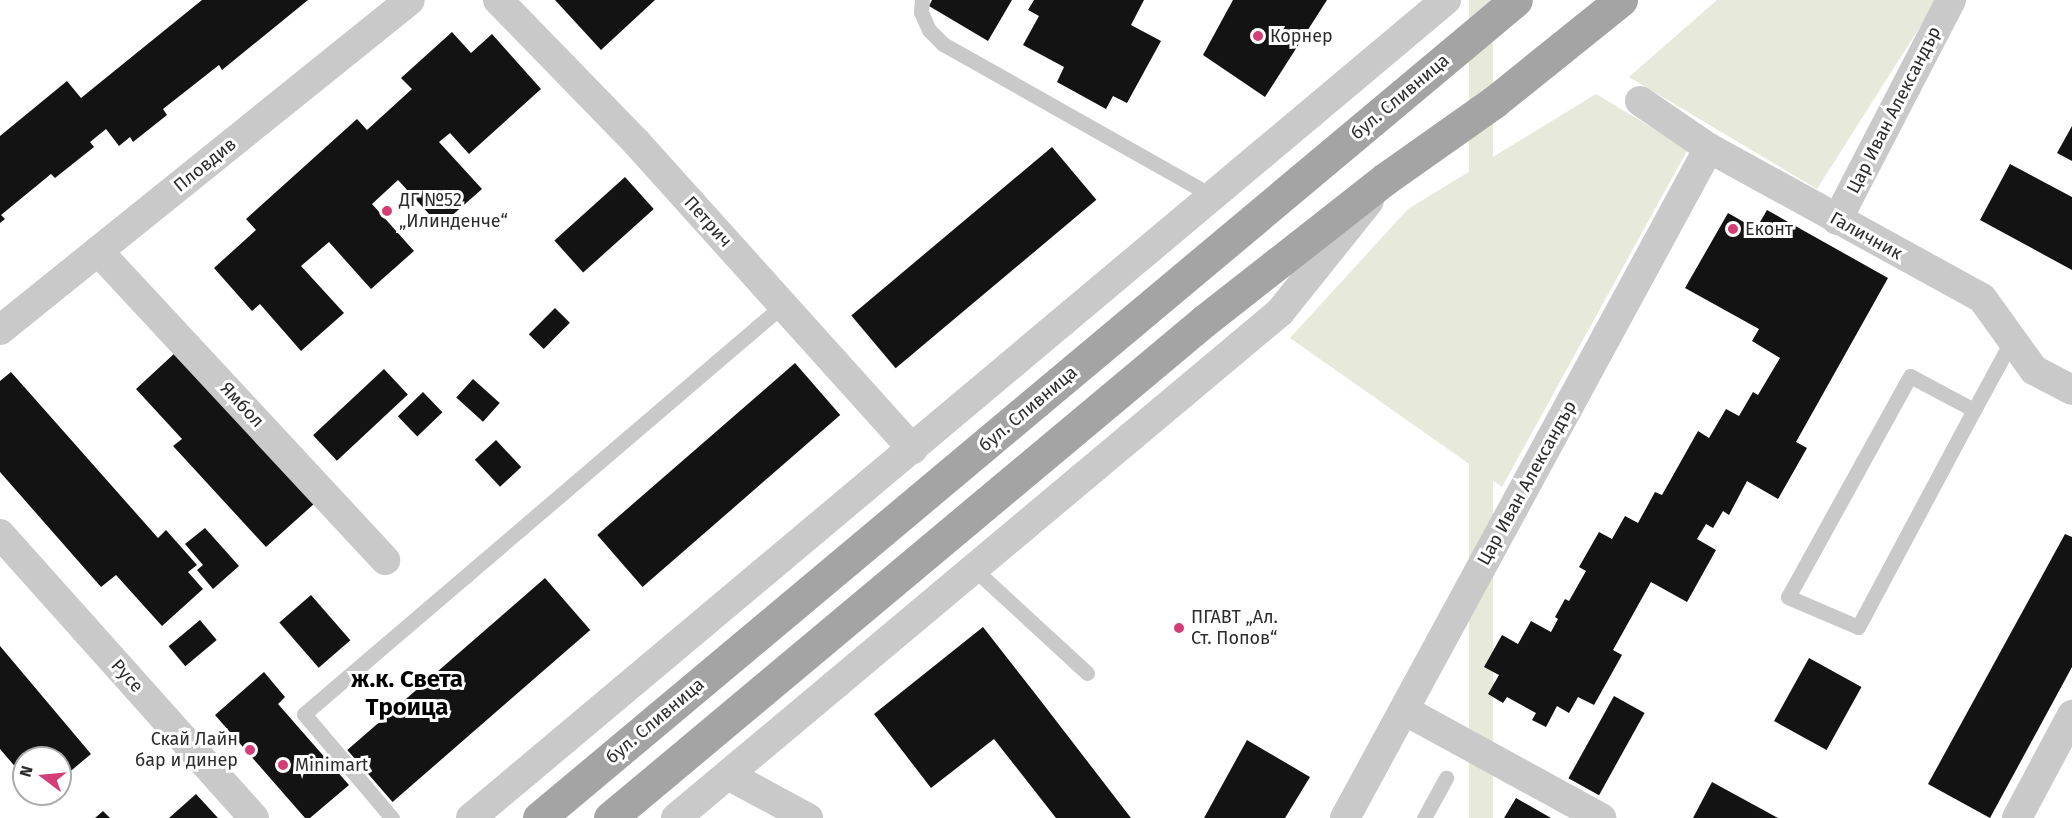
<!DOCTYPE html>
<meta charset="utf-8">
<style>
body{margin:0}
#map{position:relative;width:2072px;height:818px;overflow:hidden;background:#fff;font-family:"Fira Sans",sans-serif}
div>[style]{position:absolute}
.green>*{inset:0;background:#e7e9db;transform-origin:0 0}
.building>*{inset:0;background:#131313;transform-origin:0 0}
.service>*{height:15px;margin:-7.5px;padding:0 7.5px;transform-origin:7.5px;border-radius:7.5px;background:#c9c9c9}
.minor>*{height:30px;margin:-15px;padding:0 15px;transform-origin:15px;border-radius:15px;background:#c9c9c9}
.primary>*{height:33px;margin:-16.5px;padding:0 16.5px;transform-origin:16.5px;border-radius:16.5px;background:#a4a4a4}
.dots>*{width:16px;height:16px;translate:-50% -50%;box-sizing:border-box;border:3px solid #fff;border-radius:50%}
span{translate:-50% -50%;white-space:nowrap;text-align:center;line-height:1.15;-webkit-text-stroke:6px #fff;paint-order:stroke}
.poi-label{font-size:18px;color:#2c2c2c}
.left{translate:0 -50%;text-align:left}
.right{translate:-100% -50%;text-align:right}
.street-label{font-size:18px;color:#2c2c2c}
.district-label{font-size:24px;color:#000;font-weight:700}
.north{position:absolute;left:12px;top:746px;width:60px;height:60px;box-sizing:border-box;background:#fff;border:2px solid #ababab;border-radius:50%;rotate:286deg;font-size:16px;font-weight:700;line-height:24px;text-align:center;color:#2c2c2c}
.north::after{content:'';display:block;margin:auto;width:21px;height:27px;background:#d43d77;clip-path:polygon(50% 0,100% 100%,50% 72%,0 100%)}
</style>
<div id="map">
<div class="green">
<i style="left:1469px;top:0;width:24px;height:1267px"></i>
<i style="clip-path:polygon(1717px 0,1937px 0,1817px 189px,1629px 77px)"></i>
<i style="clip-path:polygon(1596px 94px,1688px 149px,1502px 487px,1290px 338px,1408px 209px)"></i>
</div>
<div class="building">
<i style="clip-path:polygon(202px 0,308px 0,222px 70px,219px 65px,163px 109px,167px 115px,133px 142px,130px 137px,119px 146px,106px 129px,90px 142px,94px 147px,55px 178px,51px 174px,1px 215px,5px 219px,0 223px,0 136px,67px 81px,81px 98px)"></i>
<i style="clip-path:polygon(555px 0,655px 0,601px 50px)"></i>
<i style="clip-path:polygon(932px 0,1012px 0,988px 41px,929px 6px)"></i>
<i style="clip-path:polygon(1034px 0,1144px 0,1131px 25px,1161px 41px,1127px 103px,1113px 96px,1106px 109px,1057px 82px,1064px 67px,1023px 45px,1039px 16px,1028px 10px)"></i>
<i style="clip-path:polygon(1233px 0,1327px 0,1265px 97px,1203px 55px)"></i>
<i style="clip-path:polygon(452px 32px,471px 53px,492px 34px,541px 89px,469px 154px,450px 133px,439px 142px,482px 189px,440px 226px,398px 180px,372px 204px,414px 251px,371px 289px,329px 242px,301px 266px,344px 313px,301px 351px,260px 304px,252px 311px,214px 268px,256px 230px,246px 219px,357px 119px,367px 130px,412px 89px,401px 78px)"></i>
<i style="clip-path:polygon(2072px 126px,2072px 161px,2057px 153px)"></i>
<i style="left:1052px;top:147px;width:69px;height:262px;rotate:50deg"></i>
<i style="clip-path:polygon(2010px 164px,2072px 197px,2072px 270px,1980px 220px)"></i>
<i style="left:625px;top:177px;width:43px;height:95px;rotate:48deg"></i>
<i style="clip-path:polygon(1767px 210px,1888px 278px,1796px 442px,1807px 448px,1778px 499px,1747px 481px,1729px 515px,1723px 511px,1713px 528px,1706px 524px,1697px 539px,1716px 550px,1687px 602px,1651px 582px,1613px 650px,1622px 655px,1594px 705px,1578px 697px,1569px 713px,1557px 706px,1546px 727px,1532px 720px,1536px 713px,1507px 697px,1503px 703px,1488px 694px,1499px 675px,1484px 667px,1502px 635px,1518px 644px,1531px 621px,1551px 632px,1558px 619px,1555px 617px,1565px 599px,1569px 601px,1586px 571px,1579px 567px,1599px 532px,1612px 539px,1625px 516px,1638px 523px,1655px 492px,1662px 495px,1698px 431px,1709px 438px,1726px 409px,1739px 416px,1753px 392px,1758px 395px,1780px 358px,1752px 341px,1759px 329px,1685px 288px,1728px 213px,1756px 229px)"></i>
<i style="left:555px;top:308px;width:21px;height:37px;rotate:45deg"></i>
<i style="clip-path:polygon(176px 352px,315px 503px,266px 547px,173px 446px,182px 439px,136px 389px)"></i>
<i style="left:795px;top:363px;width:69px;height:262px;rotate:49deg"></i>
<i style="left:384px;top:369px;width:35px;height:97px;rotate:47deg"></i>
<i style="clip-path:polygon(11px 372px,158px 538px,166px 530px,197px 565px,188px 572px,203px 589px,162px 626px,116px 575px,101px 587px,0 472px,0 381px)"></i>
<i style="left:473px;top:379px;width:36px;height:25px;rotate:42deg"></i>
<i style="left:423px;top:392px;width:28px;height:35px;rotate:46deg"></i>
<i style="left:496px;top:440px;width:37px;height:29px;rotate:47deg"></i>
<i style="clip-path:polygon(205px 528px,239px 566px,213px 589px,197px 570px,203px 565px,185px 544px)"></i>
<i style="clip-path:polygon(2065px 534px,2072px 537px,2072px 667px,1990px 818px,1928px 784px)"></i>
<i style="left:545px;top:578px;width:69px;height:262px;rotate:49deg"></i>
<i style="left:311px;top:595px;width:60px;height:42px;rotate:49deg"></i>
<i style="left:200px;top:620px;width:26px;height:41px;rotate:50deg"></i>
<i style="clip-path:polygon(983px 627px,1037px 696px,1131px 818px,1056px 818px,994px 739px,931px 788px,874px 714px)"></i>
<i style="clip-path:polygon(0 646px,91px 754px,60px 780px,60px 758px,24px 758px,24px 777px,0 749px)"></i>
<i style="left:1809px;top:658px;width:60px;height:72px;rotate:29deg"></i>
<i style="clip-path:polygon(264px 672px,285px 697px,278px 704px,349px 785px,310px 818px,305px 818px,215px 715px)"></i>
<i style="left:1614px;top:696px;width:35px;height:94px;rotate:29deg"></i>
<i style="clip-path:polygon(1247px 740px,1310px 777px,1285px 818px,1204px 818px)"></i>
<i style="clip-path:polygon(1712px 782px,1778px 818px,1693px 818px)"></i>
<i style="clip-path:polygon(196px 794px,218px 818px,169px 818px)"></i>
<i style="clip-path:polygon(1516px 798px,1551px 818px,1504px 818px)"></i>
<i style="clip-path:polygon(103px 811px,110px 818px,95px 818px)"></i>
</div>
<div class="service">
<i style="left:922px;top:0;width:12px;rotate:95deg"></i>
<i style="left:921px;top:12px;width:20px;rotate:66deg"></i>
<i style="left:929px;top:30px;width:20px;rotate:45deg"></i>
<i style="left:943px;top:44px;width:311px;rotate:29.4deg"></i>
<i style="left:1974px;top:410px;width:72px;rotate:-152deg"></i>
<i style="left:1910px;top:376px;width:252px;rotate:118.9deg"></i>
<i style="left:1788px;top:597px;width:76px;rotate:23.2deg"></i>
<i style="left:1858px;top:627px;width:246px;rotate:-61.9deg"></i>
<i style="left:1974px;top:410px;width:80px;rotate:-61.5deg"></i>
<i style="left:973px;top:568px;width:155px;rotate:42.6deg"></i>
<i style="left:392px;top:818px;width:136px;rotate:-130.2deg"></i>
<i style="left:304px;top:714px;width:630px;rotate:-40.49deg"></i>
<i style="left:1424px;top:818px;width:46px;rotate:-61.2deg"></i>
</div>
<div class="minor">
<i style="left:498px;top:0;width:199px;rotate:45.8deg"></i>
<i style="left:637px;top:143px;width:412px;rotate:48deg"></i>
<i style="left:1640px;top:101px;width:83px;rotate:34.3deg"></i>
<i style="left:1709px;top:148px;width:311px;rotate:28.8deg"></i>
<i style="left:1982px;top:298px;width:89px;rotate:54.2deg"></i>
<i style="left:2034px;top:370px;width:43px;rotate:27.8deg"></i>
<i style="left:1837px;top:220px;width:248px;rotate:-62.6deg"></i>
<i style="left:98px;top:251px;width:422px;rotate:47.1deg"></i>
<i style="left:0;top:330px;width:526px;rotate:-38.83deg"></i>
<i style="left:0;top:534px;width:381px;rotate:48.2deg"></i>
<i style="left:1404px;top:710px;width:225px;rotate:28.7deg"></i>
<i style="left:728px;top:775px;width:91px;rotate:28.3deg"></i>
<i style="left:471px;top:818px;width:1273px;rotate:-40deg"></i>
<i style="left:676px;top:818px;width:788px;rotate:-39.95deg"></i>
<i style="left:1280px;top:312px;width:142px;rotate:-51.3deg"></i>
<i style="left:1345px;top:818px;width:762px;rotate:-61.49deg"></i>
<i style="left:2017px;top:818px;width:117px;rotate:-61.9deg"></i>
</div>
<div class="primary">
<i style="left:539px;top:818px;width:1274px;rotate:-39.94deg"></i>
<i style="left:610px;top:818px;width:774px;rotate:-39.92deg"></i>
<i style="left:1204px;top:321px;width:230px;rotate:-38.1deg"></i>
<i style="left:1385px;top:179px;width:133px;rotate:-35.2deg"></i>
<i style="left:1494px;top:102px;width:163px;rotate:-38.8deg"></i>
</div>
<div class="dots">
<i style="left:1258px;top:36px;background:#d43d77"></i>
<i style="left:387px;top:211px;background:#d43d77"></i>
<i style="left:1733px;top:229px;background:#d43d77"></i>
<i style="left:1179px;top:628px;background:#d43d77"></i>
<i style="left:250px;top:750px;background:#d43d77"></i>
<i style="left:283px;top:765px;background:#d43d77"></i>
</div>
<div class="poi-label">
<span class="left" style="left:1270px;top:36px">Корнер</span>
<span class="left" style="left:399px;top:211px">ДГ №52<br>„Илинденче“</span>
<span class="left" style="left:1745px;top:229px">Еконт</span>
<span class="left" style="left:1191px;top:628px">ПГАВТ „Ал.<br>Ст. Попов“</span>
<span class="right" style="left:238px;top:750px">Скай Лайн<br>бар и динер</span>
<span class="left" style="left:295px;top:765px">Minimart</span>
</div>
<div class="street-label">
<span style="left:1400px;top:97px;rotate:-40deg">бул. Сливница</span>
<span style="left:1894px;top:110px;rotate:-63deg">Цар Иван Александър</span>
<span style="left:205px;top:165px;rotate:-39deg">Пловдив</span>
<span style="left:708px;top:222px;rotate:48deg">Петрич</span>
<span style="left:1866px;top:236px;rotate:29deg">Галичник</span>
<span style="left:242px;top:405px;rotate:47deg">Ямбол</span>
<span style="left:1028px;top:409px;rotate:-40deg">бул. Сливница</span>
<span style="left:1527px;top:483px;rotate:-61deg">Цар Иван Александър</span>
<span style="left:127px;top:676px;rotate:48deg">Русе</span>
<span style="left:655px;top:721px;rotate:-40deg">бул. Сливница</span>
</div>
<div class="district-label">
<span style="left:407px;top:694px">ж.к. Света<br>Троица</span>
</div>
<div class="north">N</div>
</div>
